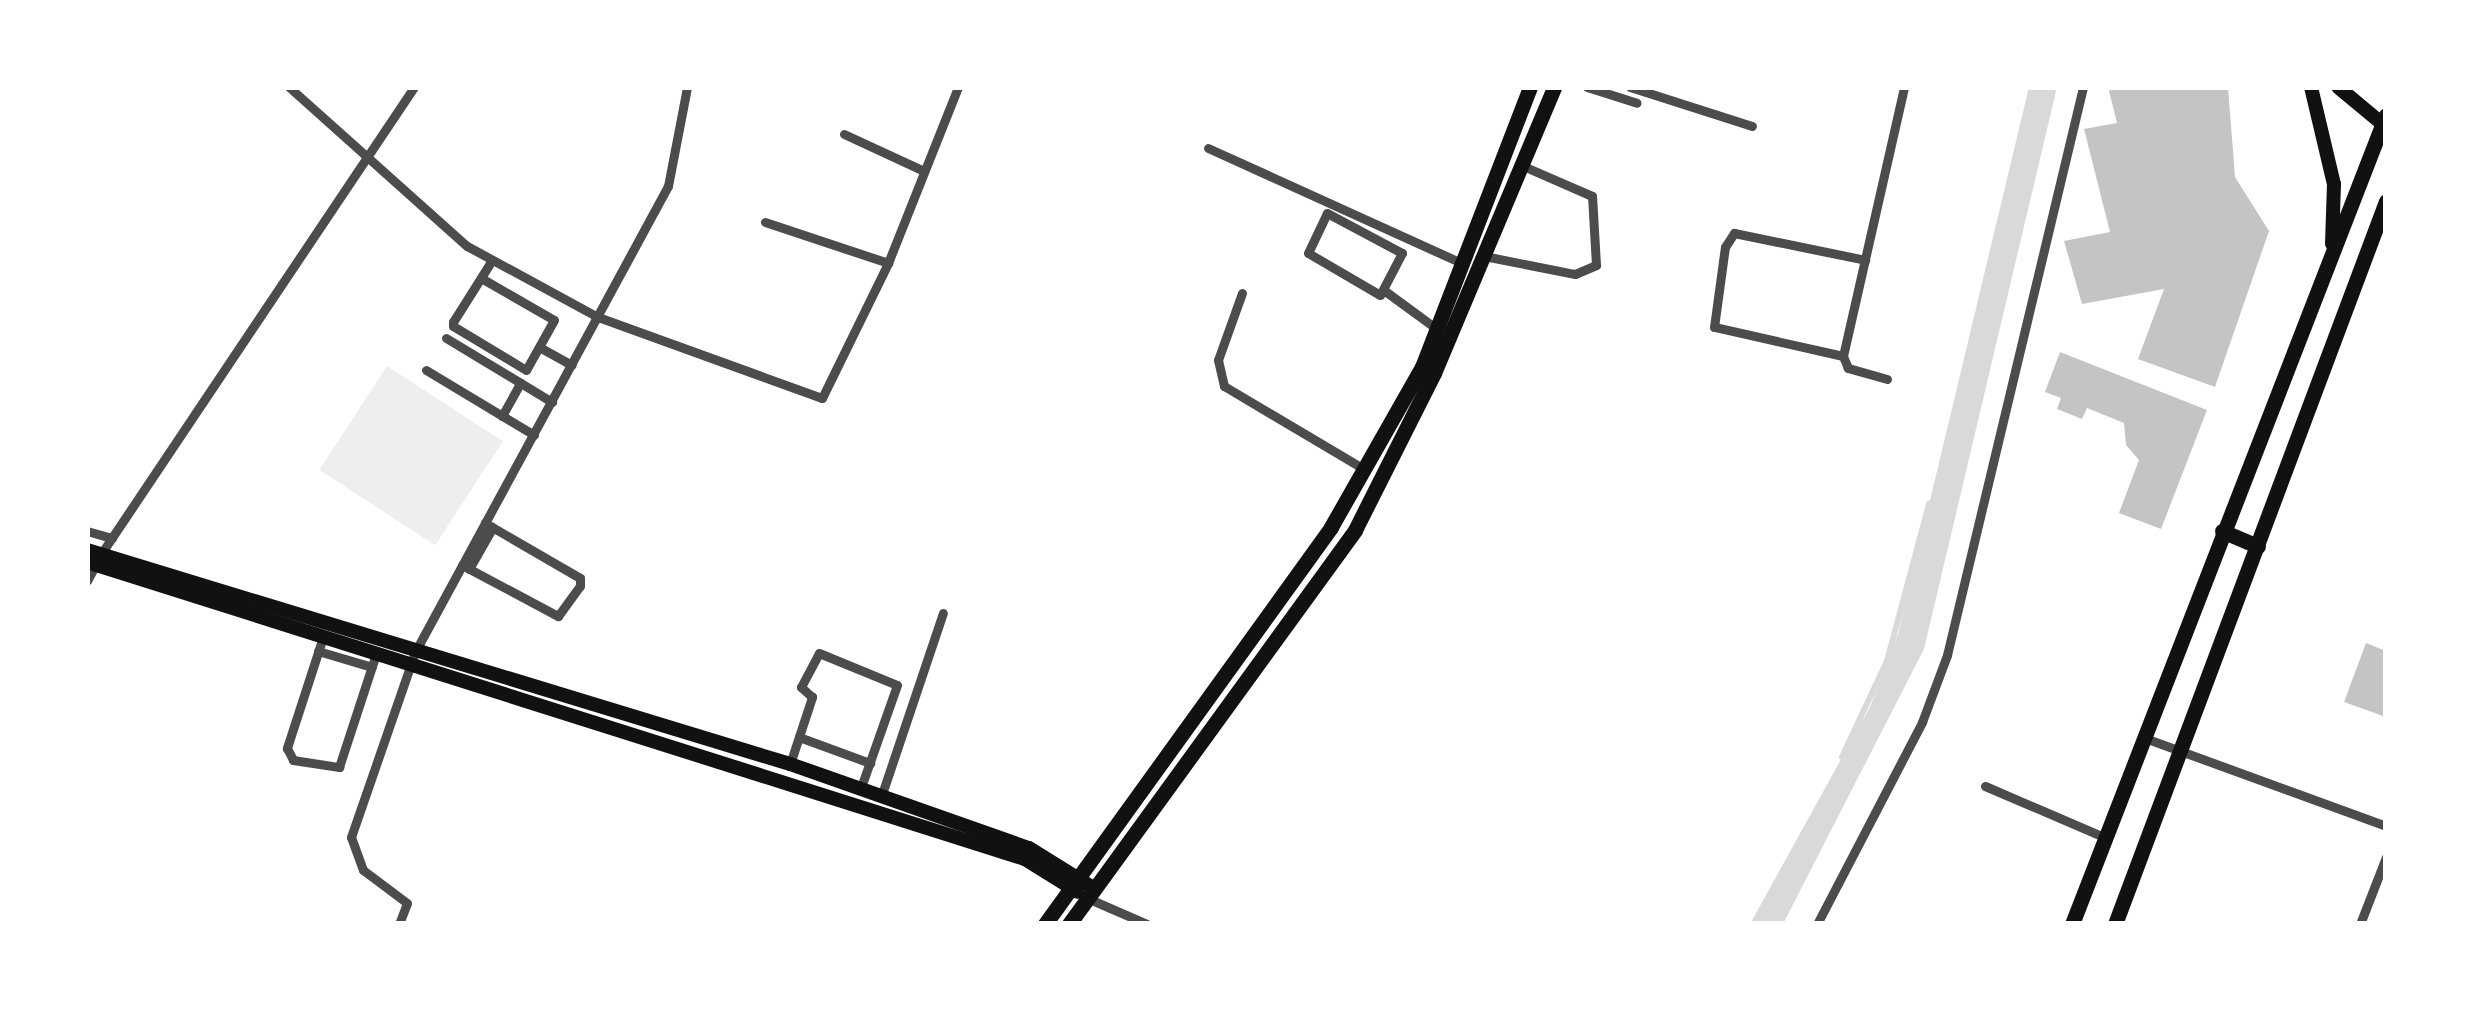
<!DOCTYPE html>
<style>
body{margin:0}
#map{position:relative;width:2473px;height:1011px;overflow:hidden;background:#fff;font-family:Overpass,sans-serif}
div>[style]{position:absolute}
.green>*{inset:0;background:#eee;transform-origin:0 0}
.water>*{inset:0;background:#d9d9d9}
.stream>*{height:6px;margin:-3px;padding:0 3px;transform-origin:3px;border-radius:3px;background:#d9d9d9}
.building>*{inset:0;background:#c4c4c4}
.minor>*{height:9px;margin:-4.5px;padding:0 4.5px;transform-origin:4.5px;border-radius:4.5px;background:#4c4c4c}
.secondary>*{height:14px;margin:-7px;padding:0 7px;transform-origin:7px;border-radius:7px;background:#111}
.primary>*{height:15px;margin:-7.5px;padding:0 7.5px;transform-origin:7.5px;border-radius:7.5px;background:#111}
span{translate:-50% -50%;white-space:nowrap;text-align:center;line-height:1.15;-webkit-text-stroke:12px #fff;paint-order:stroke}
.frame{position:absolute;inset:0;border:90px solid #fff;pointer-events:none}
</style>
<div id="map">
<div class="green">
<i style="left:387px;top:366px;width:138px;height:124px;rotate:33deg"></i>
</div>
<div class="water">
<i style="clip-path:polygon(2029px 87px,2057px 87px,1924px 649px,1783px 924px,1750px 924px,1870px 707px,1898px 634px)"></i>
</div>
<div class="stream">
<i style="left:1842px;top:757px;width:106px;rotate:-64.9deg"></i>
<i style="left:1887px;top:661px;width:163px;rotate:-75deg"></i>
</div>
<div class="building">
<i style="clip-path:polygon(2108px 87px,2228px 87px,2235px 177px,2269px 231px,2215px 387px,2138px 359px,2164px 289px,2082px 304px,2064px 241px,2110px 232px,2084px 129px,2117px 123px)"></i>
<i style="clip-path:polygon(2060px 352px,2207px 410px,2161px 529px,2119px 513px,2139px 460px,2126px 445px,2124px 423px,2087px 408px,2082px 419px,2057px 409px,2061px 398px,2045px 392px)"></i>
<i style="clip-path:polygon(2366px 643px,2386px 651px,2386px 717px,2344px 702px)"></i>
</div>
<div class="minor">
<i style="left:289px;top:87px;width:239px;rotate:41.8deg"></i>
<i style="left:467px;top:246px;width:149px;rotate:28.5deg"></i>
<i style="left:598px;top:317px;width:238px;rotate:19.9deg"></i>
<i style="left:822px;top:398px;width:150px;rotate:-63.9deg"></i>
<i style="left:888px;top:263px;width:189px;rotate:-68.3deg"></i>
<i style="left:1587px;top:87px;width:52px;rotate:17.7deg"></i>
<i style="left:1630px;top:87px;width:128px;rotate:17.7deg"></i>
<i style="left:844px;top:134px;width:86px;rotate:24.8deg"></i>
<i style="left:1208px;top:148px;width:279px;rotate:24.4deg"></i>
<i style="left:1327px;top:213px;width:85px;rotate:28.1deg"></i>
<i style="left:1402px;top:253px;width:47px;rotate:117.6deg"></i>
<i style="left:1380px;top:295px;width:83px;rotate:-149.7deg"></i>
<i style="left:1308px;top:253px;width:44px;rotate:-64.6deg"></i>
<i style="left:765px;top:222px;width:130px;rotate:18.4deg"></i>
<i style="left:1484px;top:256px;width:93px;rotate:11.2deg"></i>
<i style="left:1575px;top:274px;width:23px;rotate:-23deg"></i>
<i style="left:1596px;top:265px;width:69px;rotate:-93.3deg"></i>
<i style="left:1592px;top:196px;width:75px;rotate:-156.5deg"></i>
<i style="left:481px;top:278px;width:84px;rotate:29.9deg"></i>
<i style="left:554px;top:320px;width:57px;rotate:119.2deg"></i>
<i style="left:526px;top:370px;width:85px;rotate:-148.9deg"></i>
<i style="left:453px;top:326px;width:4px;rotate:-90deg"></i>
<i style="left:453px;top:322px;width:73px;rotate:-57.8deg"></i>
<i style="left:1385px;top:291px;width:64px;rotate:36.2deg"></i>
<i style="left:1242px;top:293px;width:71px;rotate:109.7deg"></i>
<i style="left:1218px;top:360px;width:27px;rotate:77deg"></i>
<i style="left:1224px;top:386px;width:163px;rotate:30.7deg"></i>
<i style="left:446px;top:338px;width:124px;rotate:31.1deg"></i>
<i style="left:541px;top:348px;width:35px;rotate:29deg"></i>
<i style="left:1843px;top:356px;width:132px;rotate:-167.3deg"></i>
<i style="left:1714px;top:327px;width:81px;rotate:-82.2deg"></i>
<i style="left:1725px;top:247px;width:17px;rotate:-57deg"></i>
<i style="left:1734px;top:233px;width:134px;rotate:11.6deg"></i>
<i style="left:426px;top:370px;width:126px;rotate:31deg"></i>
<i style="left:1887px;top:379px;width:41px;rotate:-164.2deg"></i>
<i style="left:1848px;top:368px;width:13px;rotate:-113deg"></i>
<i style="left:1843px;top:356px;width:276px;rotate:-77.2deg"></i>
<i style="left:502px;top:416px;width:38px;rotate:-61deg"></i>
<i style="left:87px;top:531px;width:26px;rotate:16deg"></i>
<i style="left:103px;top:551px;width:559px;rotate:-56.17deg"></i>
<i style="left:462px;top:565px;width:109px;rotate:28deg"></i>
<i style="left:558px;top:616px;width:37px;rotate:-54deg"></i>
<i style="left:580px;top:586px;width:8px;rotate:-90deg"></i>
<i style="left:580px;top:578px;width:110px;rotate:-149.9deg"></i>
<i style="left:469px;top:569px;width:48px;rotate:-60.3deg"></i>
<i style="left:87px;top:581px;width:15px;rotate:-62deg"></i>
<i style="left:322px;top:640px;width:114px;rotate:108deg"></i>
<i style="left:287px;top:748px;width:13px;rotate:63deg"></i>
<i style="left:293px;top:760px;width:47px;rotate:8.7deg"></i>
<i style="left:339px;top:767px;width:116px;rotate:-71.9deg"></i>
<i style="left:318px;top:651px;width:56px;rotate:16.5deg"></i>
<i style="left:799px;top:737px;width:76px;rotate:20.1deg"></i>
<i style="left:2142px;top:737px;width:260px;rotate:20deg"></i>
<i style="left:790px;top:764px;width:71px;rotate:-71.8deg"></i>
<i style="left:812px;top:697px;width:15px;rotate:-138deg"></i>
<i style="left:801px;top:687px;width:38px;rotate:-62deg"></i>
<i style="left:819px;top:653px;width:84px;rotate:22.3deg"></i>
<i style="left:897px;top:685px;width:111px;rotate:109.4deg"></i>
<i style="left:1985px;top:786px;width:129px;rotate:23.2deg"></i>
<i style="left:881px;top:797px;width:194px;rotate:-71.4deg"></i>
<i style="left:1087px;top:898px;width:65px;rotate:23.4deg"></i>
<i style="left:399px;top:924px;width:22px;rotate:-69deg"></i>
<i style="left:407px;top:903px;width:55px;rotate:-143.1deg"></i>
<i style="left:363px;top:870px;width:35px;rotate:-110deg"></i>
<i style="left:351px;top:837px;width:196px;rotate:-70.9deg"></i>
<i style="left:415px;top:652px;width:530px;rotate:-61.5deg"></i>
<i style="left:668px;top:186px;width:101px;rotate:-79.1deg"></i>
<i style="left:1817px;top:924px;width:228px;rotate:-62.5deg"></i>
<i style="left:1922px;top:722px;width:72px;rotate:-69.5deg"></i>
<i style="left:1947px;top:655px;width:584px;rotate:-76.53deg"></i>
<i style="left:2360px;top:924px;width:72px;rotate:-68.8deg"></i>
</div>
<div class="secondary">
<i style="left:2311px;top:87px;width:100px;rotate:76.7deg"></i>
<i style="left:2334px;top:184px;width:60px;rotate:91.9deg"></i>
<i style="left:2338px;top:87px;width:62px;rotate:39.8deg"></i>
<i style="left:87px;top:550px;width:735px;rotate:16.93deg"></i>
<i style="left:790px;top:764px;width:253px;rotate:19.4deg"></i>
<i style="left:1029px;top:848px;width:78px;rotate:31.8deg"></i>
<i style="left:87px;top:562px;width:984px;rotate:17.57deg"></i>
<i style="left:1025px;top:859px;width:62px;rotate:31.9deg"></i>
</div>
<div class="primary">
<i style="left:2222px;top:531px;width:39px;rotate:23deg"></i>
<i style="left:1045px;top:924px;width:489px;rotate:-54.2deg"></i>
<i style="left:1331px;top:527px;width:184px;rotate:-60.4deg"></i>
<i style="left:1422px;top:367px;width:300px;rotate:-68.9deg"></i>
<i style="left:1069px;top:924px;width:487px;rotate:-54deg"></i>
<i style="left:1355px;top:530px;width:176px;rotate:-63.3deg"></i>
<i style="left:1434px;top:373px;width:310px;rotate:-67.2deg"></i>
<i style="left:2072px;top:924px;width:868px;rotate:-68.79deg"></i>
<i style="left:2115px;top:924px;width:772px;rotate:-69.45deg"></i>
</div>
<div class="frame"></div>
</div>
